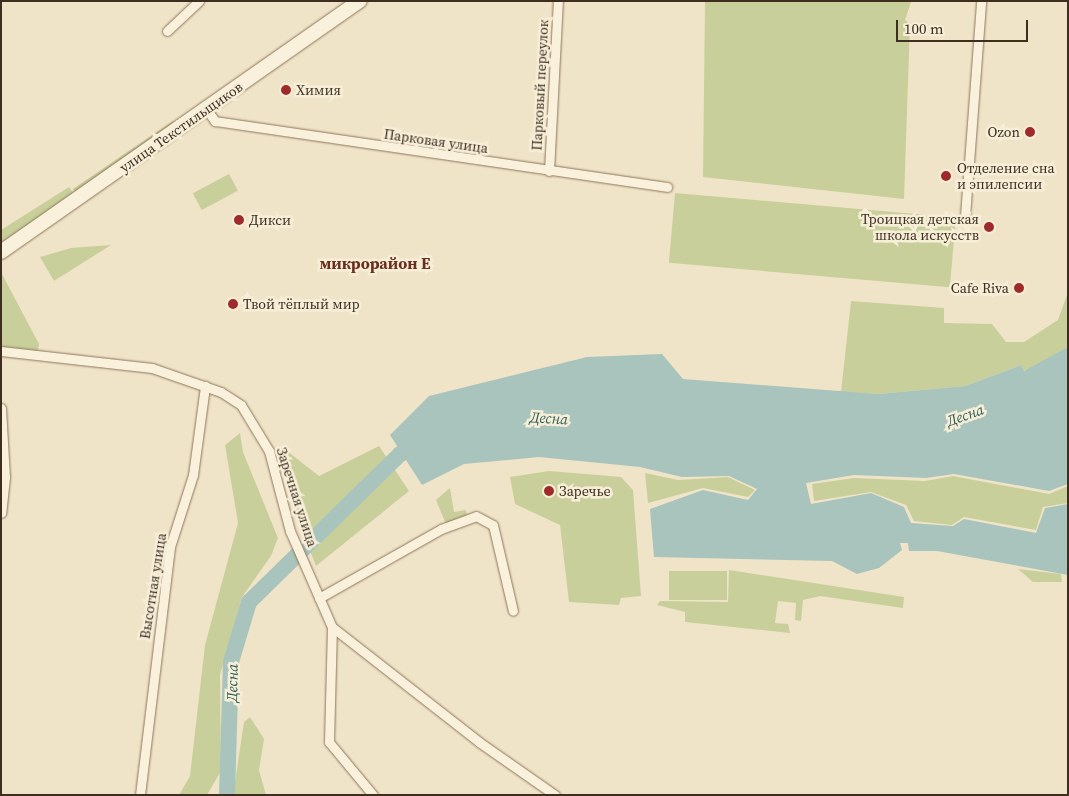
<!DOCTYPE html>
<meta charset="utf-8">
<style>
body{margin:0}
#map{position:relative;width:1069px;height:796px;overflow:hidden;background:#f0e4c8;font-family:"Source Serif 4",serif}
div>[style]{position:absolute}
.green>*{inset:0;background:#c9cf9b;transform-origin:0 0}
.water>*{inset:0;background:#a9c4bc}
.river>*{height:16px;margin:-8px;padding:0 8px;transform-origin:8px;border-radius:8px;background:#a9c4bc}
.roads{filter:drop-shadow(0 0 1px #8d765c) drop-shadow(0 0 1px #8d765c)}
.minor>*{height:9px;margin:-4.5px;padding:0 4.5px;transform-origin:4.5px;border-radius:4.5px;background:#faf1dc}
.secondary>*{height:14px;margin:-7px;padding:0 7px;transform-origin:7px;border-radius:7px;background:#faf1dc}
.dots>*{width:14px;height:14px;translate:-50% -50%;box-sizing:border-box;border:2px solid #f7eed8;border-radius:50%}
span{translate:-50% -50%;white-space:nowrap;text-align:center;line-height:1.15;-webkit-text-stroke:5px #f7eed8;paint-order:stroke}
.street-label{font-size:14px;color:#3d2e20}
.poi-label{font-size:14px;color:#3d2e20}
.left{translate:0 -50%;text-align:left}
.right{translate:-100% -50%;text-align:right}
.water-label{font-size:15px;color:#2f5d5a;font-style:italic}
.quarter-label{font-size:16px;color:#6b2e1e;font-weight:700}
.frame{position:absolute;inset:0;border:2px solid #3d2e20;pointer-events:none}
.scale{position:absolute;left:896px;top:20px;width:132px;height:22px;box-sizing:border-box;border:2px solid #3d2e20;border-top:0;padding-left:6px;font-size:15px;line-height:18px;white-space:nowrap;color:#3d2e20;-webkit-text-stroke:4px #f7eed8;paint-order:stroke}
</style>
<div id="map">
<div class="green">
<i style="clip-path:polygon(705px 1px,911px 2px,905px 20px,910px 24px,904px 199px,703px 177px)"></i>
<i style="clip-path:polygon(173px 121px,175px 124px,75px 193px,73px 189px)"></i>
<i style="left:229px;top:174px;width:19px;height:41px;rotate:62deg"></i>
<i style="clip-path:polygon(69px 187px,74px 194px,1px 243px,1px 230px)"></i>
<i style="left:675px;top:193px;width:282px;height:70px;rotate:5deg"></i>
<i style="clip-path:polygon(111px 245px,54px 281px,40px 257px,71px 248px)"></i>
<i style="clip-path:polygon(2px 274px,39px 344px,38px 353px,1px 349px)"></i>
<i style="clip-path:polygon(1068px 292px,1068px 347px,1044px 363px,1023px 371px,1021px 365px,965px 386px,878px 394px,841px 392px,851px 301px,944px 308px,944px 323px,992px 324px,1006px 342px,1024px 342px,1058px 320px)"></i>
<i style="clip-path:polygon(240px 433px,243px 452px,278px 538px,271px 556px,242px 597px,220px 675px,221px 771px,207px 795px,179px 795px,190px 776px,205px 645px,238px 523px,225px 445px)"></i>
<i style="clip-path:polygon(379px 446px,409px 491px,316px 566px,299px 523px,282px 447px,319px 476px)"></i>
<i style="clip-path:polygon(549px 471px,621px 477px,633px 490px,641px 596px,621px 598px,619px 605px,569px 602px,560px 525px,515px 504px,510px 477px)"></i>
<i style="clip-path:polygon(645px 473px,678px 480px,728px 477px,755px 490px,748px 497px,703px 488px,648px 503px)"></i>
<i style="clip-path:polygon(953px 476px,1049px 494px,1068px 486px,1068px 503px,1043px 507px,1036px 530px,964px 517px,952px 525px,914px 521px,906px 505px,871px 492px,814px 501px,812px 484px,854px 478px,925px 481px)"></i>
<i style="clip-path:polygon(450px 488px,454px 512px,466px 510px,467px 517px,446px 524px,436px 500px)"></i>
<i style="clip-path:polygon(1018px 569px,1061px 574px,1062px 582px,1033px 582px)"></i>
<i style="clip-path:polygon(729px 570px,904px 597px,903px 608px,820px 596px,803px 600px,801px 621px,795px 620px,796px 603px,778px 601px,775px 623px,788px 624px,790px 633px,685px 622px,685px 612px,657px 605px,660px 601px,728px 602px)"></i>
<i style="left:669px;top:571px;width:58px;height:29px"></i>
<i style="clip-path:polygon(250px 717px,264px 739px,259px 770px,266px 795px,233px 795px,244px 722px)"></i>
</div>
<div class="water">
<i style="clip-path:polygon(1068px 347px,1068px 484px,1049px 491px,954px 474px,926px 478px,854px 475px,806px 483px,811px 504px,871px 493px,904px 507px,911px 523px,953px 526px,964px 519px,1036px 533px,1045px 508px,1068px 504px,1068px 575px,937px 551px,909px 551px,908px 543px,900px 543px,902px 550px,879px 568px,857px 574px,832px 561px,654px 557px,650px 509px,703px 490px,748px 500px,757px 489px,729px 476px,682px 477px,640px 467px,539px 457px,464px 464px,422px 485px,390px 435px,429px 396px,587px 357px,662px 354px,683px 379px,878px 394px,965px 386px,1021px 365px,1024px 371px)"></i>
</div>
<div class="river">
<i style="left:227px;top:795px;width:133px;rotate:-88.3deg"></i>
<i style="left:231px;top:662px;width:63px;rotate:-73.3deg"></i>
<i style="left:249px;top:602px;width:211px;rotate:-44.4deg"></i>
<i style="left:400px;top:454px;width:23px;rotate:-23deg"></i>
</div>
<div class="roads">
<div class="minor">
<i style="left:167px;top:31px;width:44px;rotate:-43.2deg"></i>
<i style="left:207px;top:110px;width:14px;rotate:54deg"></i>
<i style="left:215px;top:121px;width:457px;rotate:8.3deg"></i>
<i style="left:549px;top:171px;width:170px;rotate:-87deg"></i>
<i style="left:965px;top:216px;width:216px;rotate:-85.7deg"></i>
<i style="left:1px;top:351px;width:152px;rotate:6.4deg"></i>
<i style="left:152px;top:368px;width:73px;rotate:19.2deg"></i>
<i style="left:221px;top:392px;width:24px;rotate:33deg"></i>
<i style="left:241px;top:405px;width:54px;rotate:58.7deg"></i>
<i style="left:269px;top:451px;width:83px;rotate:75.3deg"></i>
<i style="left:290px;top:531px;width:105px;rotate:66.4deg"></i>
<i style="left:332px;top:627px;width:187px;rotate:38deg"></i>
<i style="left:479px;top:742px;width:93px;rotate:34.9deg"></i>
<i style="left:1px;top:408px;width:69px;rotate:86.7deg"></i>
<i style="left:5px;top:477px;width:36px;rotate:96deg"></i>
<i style="left:319px;top:598px;width:140px;rotate:-29.5deg"></i>
<i style="left:441px;top:529px;width:37px;rotate:-20deg"></i>
<i style="left:476px;top:516px;width:19px;rotate:28deg"></i>
<i style="left:493px;top:525px;width:88px;rotate:76.9deg"></i>
<i style="left:332px;top:627px;width:115px;rotate:91.5deg"></i>
<i style="left:329px;top:742px;width:69px;rotate:50.3deg"></i>
<i style="left:140px;top:795px;width:250px;rotate:-83.1deg"></i>
<i style="left:170px;top:547px;width:76px;rotate:-72.3deg"></i>
<i style="left:193px;top:475px;width:90px;rotate:-82.3deg"></i>
</div>
<div class="secondary">
<i style="left:1px;top:252px;width:438px;rotate:-35deg"></i>
</div>
</div>
<div class="dots">
<i style="left:286px;top:90px;background:#9e2a2b"></i>
<i style="left:1030px;top:132px;background:#9e2a2b"></i>
<i style="left:946px;top:176px;background:#9e2a2b"></i>
<i style="left:239px;top:220px;background:#9e2a2b"></i>
<i style="left:989px;top:227px;background:#9e2a2b"></i>
<i style="left:1019px;top:288px;background:#9e2a2b"></i>
<i style="left:233px;top:304px;background:#9e2a2b"></i>
<i style="left:549px;top:491px;background:#9e2a2b"></i>
</div>
<div class="street-label">
<span style="left:540px;top:85px;rotate:-87deg">Парковый переулок</span>
<span style="left:181px;top:127px;rotate:-35deg">улица Текстильщиков</span>
<span style="left:436px;top:141px;rotate:8deg">Парковая улица</span>
<span style="left:297px;top:497px;rotate:72deg">Заречная улица</span>
<span style="left:153px;top:586px;rotate:-81deg">Высотная улица</span>
</div>
<div class="poi-label">
<span class="left" style="left:296px;top:90px">Химия</span>
<span class="right" style="left:1020px;top:132px">Ozon</span>
<span class="left" style="left:957px;top:176px">Отделение сна<br>и эпилепсии</span>
<span class="right" style="left:979px;top:227px">Троицкая детская<br>школа искусств</span>
<span class="left" style="left:249px;top:220px">Дикси</span>
<span class="right" style="left:1009px;top:288px">Cafe Riva</span>
<span class="left" style="left:243px;top:304px">Твой тёплый мир</span>
<span class="left" style="left:559px;top:491px">Заречье</span>
</div>
<div class="water-label">
<span style="left:965px;top:415px;rotate:-20deg">Десна</span>
<span style="left:549px;top:418px;rotate:3deg">Десна</span>
<span style="left:232px;top:683px;rotate:-89deg">Десна</span>
</div>
<div class="quarter-label">
<span style="left:375px;top:263px">микрорайон Е</span>
</div>
<div class="frame"></div>
<div class="scale">100 m</div>
</div>
